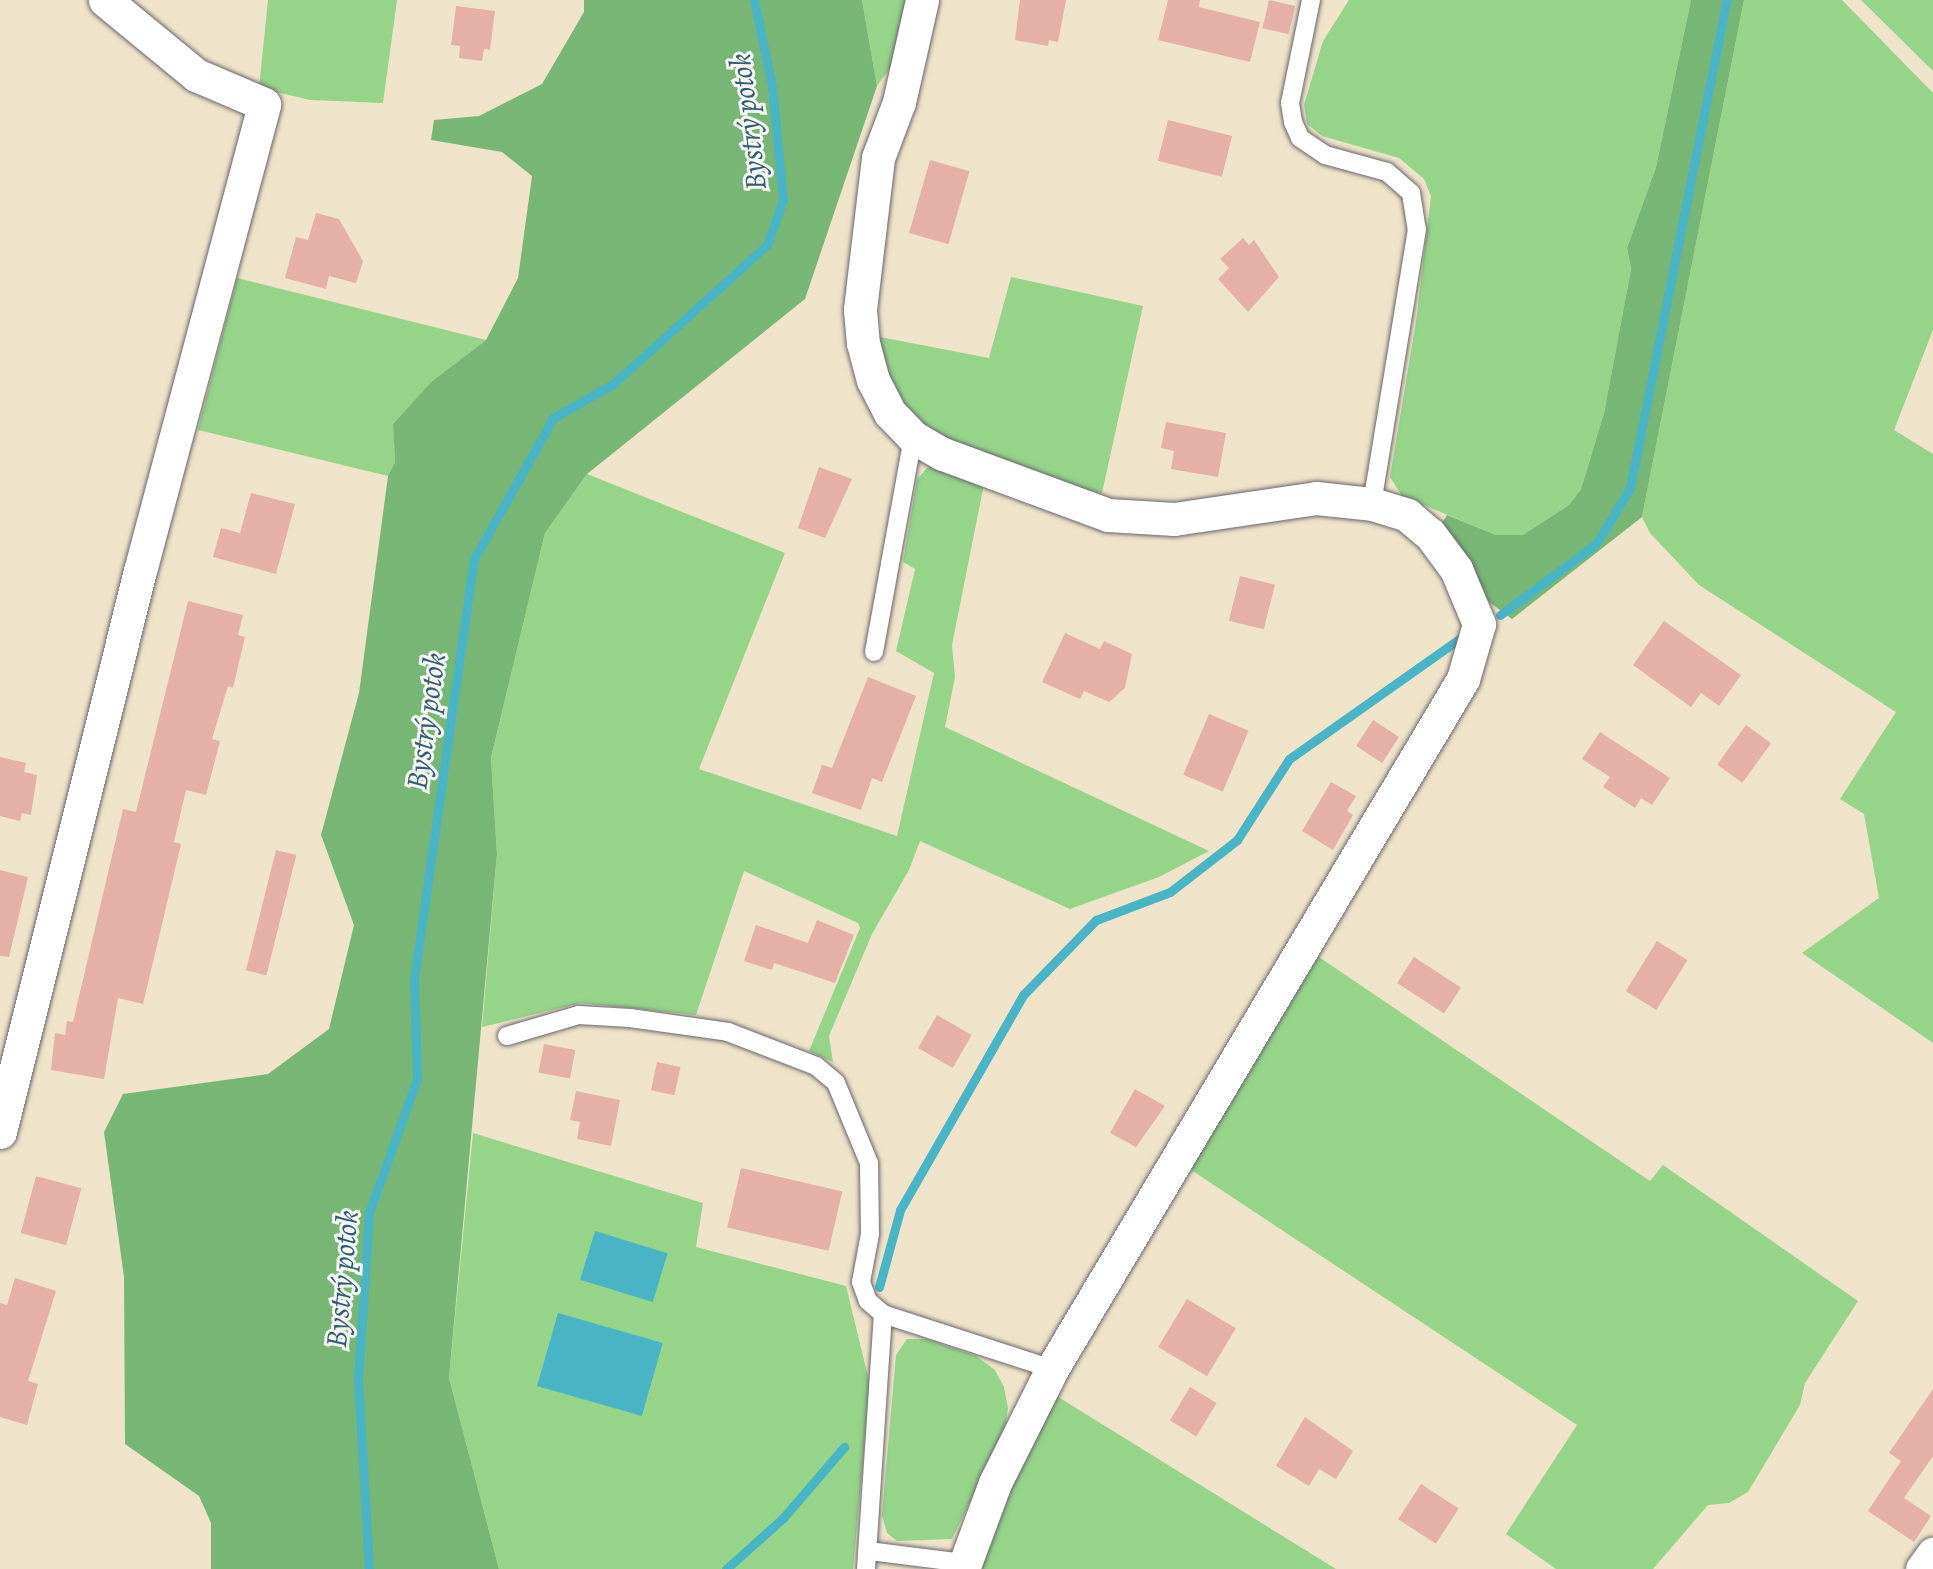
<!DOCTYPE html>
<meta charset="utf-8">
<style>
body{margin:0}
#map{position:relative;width:1933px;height:1569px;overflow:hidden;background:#efe4ca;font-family:Alegreya,serif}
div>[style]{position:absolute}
.green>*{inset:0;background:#96d48a}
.forest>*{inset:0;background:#78b676}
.water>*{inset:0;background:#48b4c5;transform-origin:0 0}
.stream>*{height:9px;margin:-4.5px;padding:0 4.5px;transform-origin:4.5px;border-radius:4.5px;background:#48b4c5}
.building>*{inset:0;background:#e5b0a6;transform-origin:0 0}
.roads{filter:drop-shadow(0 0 2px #6a666d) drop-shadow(0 0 2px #6a666d)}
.lane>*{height:18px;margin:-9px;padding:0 9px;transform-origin:9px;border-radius:9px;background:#fff}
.street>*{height:33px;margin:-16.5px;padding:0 16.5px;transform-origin:16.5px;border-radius:16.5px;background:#fff}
span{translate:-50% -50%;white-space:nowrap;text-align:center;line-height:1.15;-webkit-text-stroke:6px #f6f6f2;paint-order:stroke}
.water-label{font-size:30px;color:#315c72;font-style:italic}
</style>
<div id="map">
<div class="green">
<i style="clip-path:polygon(268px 0,397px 0,383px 103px,310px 100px,259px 88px)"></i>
<i style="clip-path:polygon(862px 0,909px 0,892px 65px,877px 86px)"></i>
<i style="clip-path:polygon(1349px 0,1691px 0,1656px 167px,1627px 248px,1631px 269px,1604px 413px,1581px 489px,1569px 505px,1523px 535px,1496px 535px,1402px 496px,1390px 477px,1416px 322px,1431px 196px,1424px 179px,1399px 158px,1322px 136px,1307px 124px,1304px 105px,1323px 41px)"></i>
<i style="clip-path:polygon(1744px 0,1842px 0,1933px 93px,1933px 330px,1894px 430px,1933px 454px,1933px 1043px,1802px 953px,1879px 898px,1864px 814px,1840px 799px,1896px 712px,1699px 585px,1650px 533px,1642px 517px)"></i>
<i style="clip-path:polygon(1861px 0,1933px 0,1933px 71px)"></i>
<i style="clip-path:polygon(1011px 277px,1143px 306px,1102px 493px,1055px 485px,946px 445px,917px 422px,895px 391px,883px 364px,875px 336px,989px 358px)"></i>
<i style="clip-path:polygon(237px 278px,486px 340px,431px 382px,393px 424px,395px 462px,388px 476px,198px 430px)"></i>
<i style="clip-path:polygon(929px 466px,984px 484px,952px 645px,955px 677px,945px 727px,1209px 851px,1159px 877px,1070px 909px,920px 841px,909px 870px,872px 934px,829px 1036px,833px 1062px,809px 1051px,860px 928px,858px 923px,744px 871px,696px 1015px,581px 1003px,482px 1027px,497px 854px,491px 758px,545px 533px,587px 474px,785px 553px,699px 769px,897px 836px,934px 673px,896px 651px,915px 569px,903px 562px,917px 479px)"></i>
<i style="clip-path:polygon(1313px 953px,1650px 1181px,1663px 1165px,1858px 1301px,1805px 1383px,1800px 1405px,1748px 1492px,1729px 1503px,1708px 1505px,1653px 1569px,1556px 1569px,1506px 1534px,1577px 1425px,1188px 1168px)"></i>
<i style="clip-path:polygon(473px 1133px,703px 1203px,696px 1247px,846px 1286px,870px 1385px,853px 1569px,499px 1569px,449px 1378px)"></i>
<i style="clip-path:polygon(907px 1339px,926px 1339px,976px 1356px,995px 1370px,1004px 1387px,1008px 1408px,1005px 1429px,952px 1539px,897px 1541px,887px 1533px,882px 1515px,896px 1355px)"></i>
<i style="clip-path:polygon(1055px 1395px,1336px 1569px,979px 1569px,993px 1522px)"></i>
</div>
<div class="forest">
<i style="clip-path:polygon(584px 0,862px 0,877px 86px,805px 299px,587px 474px,545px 533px,491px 758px,497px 854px,449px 1378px,499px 1569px,211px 1569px,211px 1523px,199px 1496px,125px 1444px,124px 1277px,104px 1132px,123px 1094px,268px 1074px,329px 1029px,354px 925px,321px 835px,359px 693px,388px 476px,395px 462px,393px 424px,431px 382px,486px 340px,518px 278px,532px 176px,502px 152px,431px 140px,434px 120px,479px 116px,542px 84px,584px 12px)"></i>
<i style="clip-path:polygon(1691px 0,1744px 0,1642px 517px,1512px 619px,1489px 602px,1440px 526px,1447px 515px,1496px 535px,1523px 535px,1569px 505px,1581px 489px,1604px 413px,1631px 269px,1627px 248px,1656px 167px)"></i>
</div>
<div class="water">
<i style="left:595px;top:1231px;width:76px;height:51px;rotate:17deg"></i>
<i style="left:558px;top:1313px;width:109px;height:76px;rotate:16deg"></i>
</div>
<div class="stream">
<i style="left:1500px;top:615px;width:119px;rotate:-36.5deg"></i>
<i style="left:1596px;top:544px;width:66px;rotate:-58.7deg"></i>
<i style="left:1630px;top:488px;width:498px;rotate:-78.8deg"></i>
<i style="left:879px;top:1287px;width:80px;rotate:-74.7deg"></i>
<i style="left:900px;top:1210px;width:248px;rotate:-60.2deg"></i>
<i style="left:1023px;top:995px;width:105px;rotate:-45.8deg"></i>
<i style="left:1096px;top:920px;width:79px;rotate:-20.7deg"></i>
<i style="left:1170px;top:892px;width:85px;rotate:-37.8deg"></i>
<i style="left:1237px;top:840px;width:96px;rotate:-57.3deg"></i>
<i style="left:1289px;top:759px;width:217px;rotate:-35.2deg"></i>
<i style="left:369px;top:1569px;width:188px;rotate:-93.3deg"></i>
<i style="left:358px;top:1381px;width:168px;rotate:-86.3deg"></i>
<i style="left:369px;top:1213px;width:142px;rotate:-70.3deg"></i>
<i style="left:417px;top:1079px;width:100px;rotate:-91.7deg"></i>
<i style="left:414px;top:979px;width:424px;rotate:-81.9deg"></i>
<i style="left:474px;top:559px;width:162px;rotate:-60.7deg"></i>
<i style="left:553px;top:418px;width:69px;rotate:-29.5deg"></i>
<i style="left:613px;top:384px;width:207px;rotate:-42.1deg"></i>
<i style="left:767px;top:245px;width:48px;rotate:-70.4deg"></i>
<i style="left:783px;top:200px;width:115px;rotate:-95.5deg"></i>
<i style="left:772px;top:86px;width:88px;rotate:-101.8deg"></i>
<i style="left:726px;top:1569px;width:76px;rotate:-41.8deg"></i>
<i style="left:783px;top:1518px;width:94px;rotate:-49.3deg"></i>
</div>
<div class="building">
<i style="clip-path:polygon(1020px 0,1066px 0,1058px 42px,1049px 40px,1048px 46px,1015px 40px)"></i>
<i style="clip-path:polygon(1168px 0,1200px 0,1199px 7px,1260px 22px,1250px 62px,1158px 40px)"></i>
<i style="left:1269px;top:0;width:27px;height:29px;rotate:13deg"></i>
<i style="clip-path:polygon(456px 6px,495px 11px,490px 50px,484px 49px,482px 61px,459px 58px,460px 46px,451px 45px)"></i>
<i style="left:1168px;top:120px;width:66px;height:42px;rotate:14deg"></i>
<i style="left:930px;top:160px;width:41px;height:76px;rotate:16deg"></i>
<i style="clip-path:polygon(316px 213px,339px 219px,363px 261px,356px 283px,329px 276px,326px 289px,285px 278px,296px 237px,308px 240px)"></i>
<i style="clip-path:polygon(1243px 238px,1249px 245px,1254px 240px,1279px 277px,1248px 312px,1218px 279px,1229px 268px,1220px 259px)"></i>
<i style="clip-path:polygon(1166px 422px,1226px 433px,1218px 477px,1171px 469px,1174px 451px,1161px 448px)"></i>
<i style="clip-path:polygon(819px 467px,852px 479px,825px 538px,798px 528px)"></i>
<i style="clip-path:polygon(251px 493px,295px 504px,276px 574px,213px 557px,221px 528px,240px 533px)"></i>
<i style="left:1240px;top:576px;width:36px;height:46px;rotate:14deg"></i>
<i style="clip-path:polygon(188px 601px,243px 615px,238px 635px,245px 637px,233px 688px,228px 686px,212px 739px,220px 741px,206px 795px,186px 790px,174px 842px,181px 844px,143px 1004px,118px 998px,104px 1079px,51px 1070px,55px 1033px,65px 1035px,67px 1021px,73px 1022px,123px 809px,136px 812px)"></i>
<i style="clip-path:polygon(1664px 621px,1741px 675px,1719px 706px,1701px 693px,1691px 707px,1633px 665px)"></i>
<i style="clip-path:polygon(1065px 633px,1100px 649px,1104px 641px,1132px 654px,1125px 688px,1109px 702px,1084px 691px,1080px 699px,1042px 682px)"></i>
<i style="clip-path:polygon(868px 677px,916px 696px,882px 782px,872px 778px,861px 810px,812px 793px,822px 765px,832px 768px)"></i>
<i style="left:1209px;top:714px;width:43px;height:66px;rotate:23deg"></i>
<i style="left:1373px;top:720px;width:31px;height:31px;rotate:33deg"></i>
<i style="left:1746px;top:725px;width:31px;height:49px;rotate:36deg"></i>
<i style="clip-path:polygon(1600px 732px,1670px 778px,1652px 805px,1641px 798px,1635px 808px,1603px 787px,1610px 777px,1582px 759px)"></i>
<i style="clip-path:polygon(0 757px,26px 763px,24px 772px,37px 775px,31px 815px,22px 813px,20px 821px,0 816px)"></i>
<i style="clip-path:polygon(1331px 782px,1356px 796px,1347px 811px,1353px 815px,1333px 850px,1302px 831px)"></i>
<i style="left:276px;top:850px;width:21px;height:124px;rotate:14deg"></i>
<i style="clip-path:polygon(0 870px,28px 877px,9px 957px,0 956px)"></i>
<i style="clip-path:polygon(817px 920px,854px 935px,835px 983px,774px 963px,772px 970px,744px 961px,756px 925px,808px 943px)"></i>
<i style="left:1657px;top:941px;width:36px;height:59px;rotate:32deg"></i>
<i style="left:1414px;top:957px;width:56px;height:31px;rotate:33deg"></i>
<i style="left:937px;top:1015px;width:40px;height:38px;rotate:30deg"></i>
<i style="left:544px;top:1044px;width:32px;height:29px;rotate:11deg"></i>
<i style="left:657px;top:1062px;width:24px;height:29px;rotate:12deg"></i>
<i style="clip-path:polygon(1135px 1089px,1165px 1106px,1136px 1147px,1110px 1133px)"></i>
<i style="clip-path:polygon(576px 1091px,620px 1100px,611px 1146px,577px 1139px,580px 1122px,570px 1120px)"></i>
<i style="left:741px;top:1168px;width:104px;height:61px;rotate:13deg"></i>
<i style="left:36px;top:1176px;width:47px;height:59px;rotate:15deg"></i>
<i style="clip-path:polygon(15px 1278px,56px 1291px,28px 1381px,38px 1384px,27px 1425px,0 1417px,0 1303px,7px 1305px)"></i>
<i style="left:1187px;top:1299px;width:57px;height:56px;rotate:31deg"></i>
<i style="left:1190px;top:1387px;width:31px;height:39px;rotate:31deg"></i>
<i style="clip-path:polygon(1933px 1389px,1933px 1456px,1904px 1498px,1931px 1516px,1914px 1542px,1868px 1511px,1901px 1461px,1889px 1453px)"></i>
<i style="clip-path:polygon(1305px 1417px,1353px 1451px,1336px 1479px,1319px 1469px,1309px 1486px,1276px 1466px)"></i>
<i style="left:1421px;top:1484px;width:45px;height:42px;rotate:33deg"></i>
</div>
<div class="roads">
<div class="lane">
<i style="left:1311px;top:0;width:105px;rotate:101.5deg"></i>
<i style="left:1290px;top:103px;width:19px;rotate:81deg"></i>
<i style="left:1293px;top:122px;width:17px;rotate:66deg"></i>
<i style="left:1300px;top:138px;width:30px;rotate:34deg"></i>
<i style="left:1325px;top:155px;width:64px;rotate:15.3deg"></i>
<i style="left:1387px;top:172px;width:32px;rotate:41deg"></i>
<i style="left:1411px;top:193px;width:36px;rotate:81deg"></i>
<i style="left:1417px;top:229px;width:279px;rotate:99.3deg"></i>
<i style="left:874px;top:652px;width:219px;rotate:-79.7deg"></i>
<i style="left:507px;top:1036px;width:75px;rotate:-16.3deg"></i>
<i style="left:579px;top:1015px;width:51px;rotate:3.4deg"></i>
<i style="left:630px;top:1018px;width:99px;rotate:8.1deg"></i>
<i style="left:728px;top:1032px;width:94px;rotate:21.1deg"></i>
<i style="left:816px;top:1066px;width:26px;rotate:40deg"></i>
<i style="left:836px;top:1083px;width:87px;rotate:67.6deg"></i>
<i style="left:869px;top:1163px;width:71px;rotate:89.2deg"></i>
<i style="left:870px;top:1234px;width:49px;rotate:100.6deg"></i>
<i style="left:861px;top:1282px;width:20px;rotate:70deg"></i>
<i style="left:868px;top:1301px;width:20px;rotate:41deg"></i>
<i style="left:883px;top:1314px;width:178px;rotate:18deg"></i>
<i style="left:869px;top:1551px;width:96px;rotate:7.2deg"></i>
<i style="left:866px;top:1569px;width:256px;rotate:-86.2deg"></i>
</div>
<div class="street">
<i style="left:922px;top:0;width:105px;rotate:102.7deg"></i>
<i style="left:899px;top:102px;width:60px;rotate:110.6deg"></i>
<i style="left:878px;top:158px;width:153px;rotate:96.8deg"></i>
<i style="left:860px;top:310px;width:33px;rotate:85deg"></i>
<i style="left:863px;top:343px;width:38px;rotate:75deg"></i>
<i style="left:873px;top:380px;width:37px;rotate:63deg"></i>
<i style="left:890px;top:413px;width:33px;rotate:46deg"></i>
<i style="left:913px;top:437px;width:34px;rotate:30deg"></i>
<i style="left:943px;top:454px;width:176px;rotate:20.3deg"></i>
<i style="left:1108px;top:515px;width:66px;rotate:3.5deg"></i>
<i style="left:1174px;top:519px;width:144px;rotate:-8.4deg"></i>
<i style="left:1316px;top:498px;width:56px;rotate:6.1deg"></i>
<i style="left:1372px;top:504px;width:37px;rotate:17deg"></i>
<i style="left:1407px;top:515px;width:30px;rotate:40deg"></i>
<i style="left:1430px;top:534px;width:44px;rotate:53.4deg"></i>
<i style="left:1456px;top:569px;width:60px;rotate:67.3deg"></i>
<i style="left:1479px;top:624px;width:57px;rotate:106.2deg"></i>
<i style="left:1463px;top:679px;width:803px;rotate:120.78deg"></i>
<i style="left:1052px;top:1369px;width:127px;rotate:116.6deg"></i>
<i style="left:995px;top:1483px;width:92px;rotate:110.4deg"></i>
<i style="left:0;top:1132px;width:578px;rotate:-75.99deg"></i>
<i style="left:140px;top:571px;width:483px;rotate:-75.1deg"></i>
<i style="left:264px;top:104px;width:74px;rotate:-156.9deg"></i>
<i style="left:196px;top:75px;width:118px;rotate:-140.5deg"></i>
<i style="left:1922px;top:1569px;width:19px;rotate:-54deg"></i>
</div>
</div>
<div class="water-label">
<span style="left:748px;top:122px;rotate:-97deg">Bystrý potok</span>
<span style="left:426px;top:721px;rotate:-82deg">Bystrý potok</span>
<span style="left:342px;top:1279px;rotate:-85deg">Bystrý potok</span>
</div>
</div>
